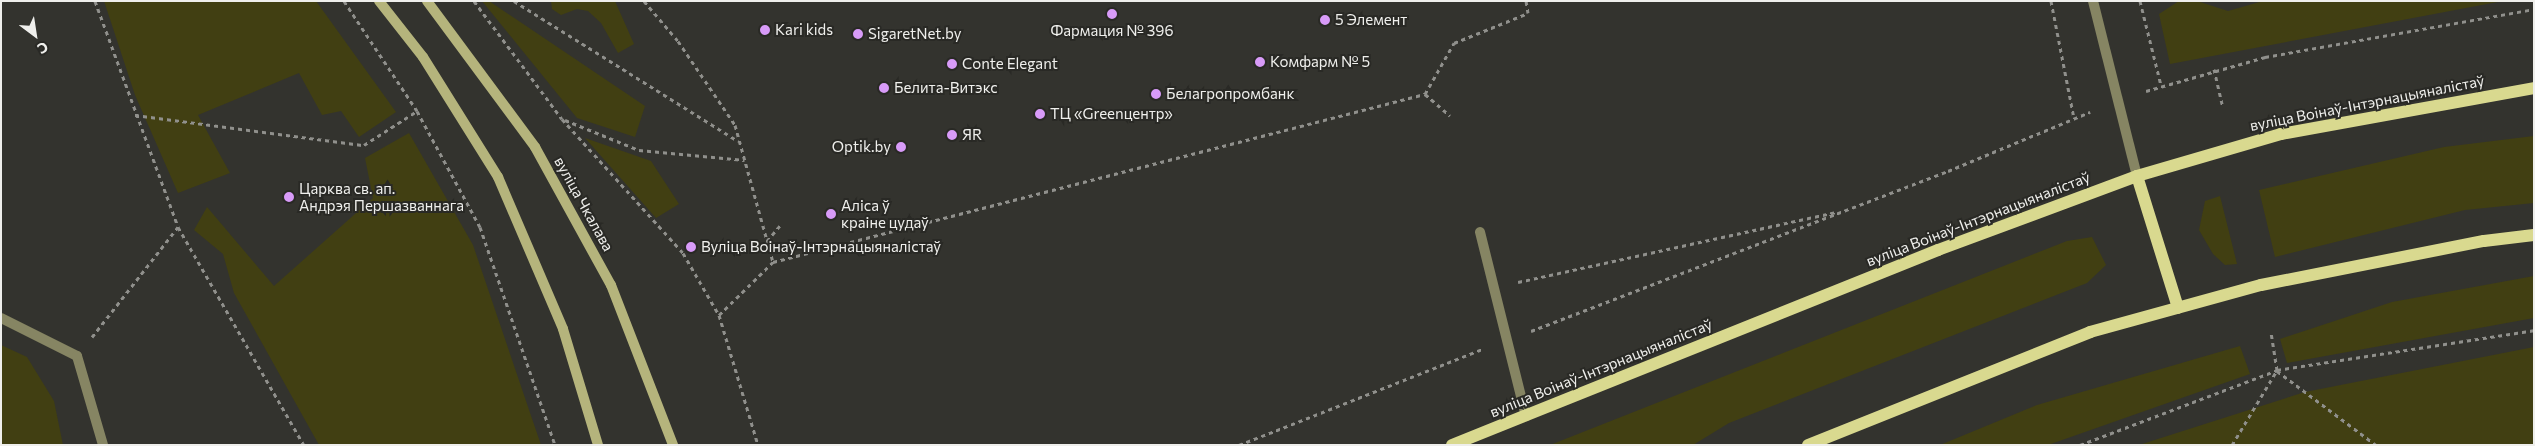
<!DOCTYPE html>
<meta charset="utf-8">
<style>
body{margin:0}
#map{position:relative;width:2535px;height:446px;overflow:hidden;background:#33332e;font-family:Commissioner,sans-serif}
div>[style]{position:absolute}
.green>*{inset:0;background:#413f12}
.path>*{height:3px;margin-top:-1.5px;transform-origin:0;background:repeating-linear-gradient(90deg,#90908c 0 4px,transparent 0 8px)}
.service>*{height:10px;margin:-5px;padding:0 5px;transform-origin:5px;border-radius:5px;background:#868563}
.secondary>*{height:10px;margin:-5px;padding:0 5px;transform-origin:5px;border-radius:5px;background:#b5b47c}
.primary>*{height:12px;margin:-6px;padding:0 6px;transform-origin:6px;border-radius:6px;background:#d9d98f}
.dots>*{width:14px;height:14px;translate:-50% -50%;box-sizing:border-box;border:2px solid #292925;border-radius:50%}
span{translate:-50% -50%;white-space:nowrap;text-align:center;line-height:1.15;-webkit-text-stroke:4px #292925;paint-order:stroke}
.poi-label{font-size:15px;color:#efefec}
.left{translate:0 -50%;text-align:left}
.right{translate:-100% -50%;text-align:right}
.street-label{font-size:15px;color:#efefec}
.frame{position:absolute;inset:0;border:2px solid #efefec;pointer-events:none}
.north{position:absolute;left:10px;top:10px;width:50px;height:50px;-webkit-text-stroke:4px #292925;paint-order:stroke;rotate:149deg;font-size:14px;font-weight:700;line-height:20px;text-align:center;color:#efefec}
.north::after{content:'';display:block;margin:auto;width:18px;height:22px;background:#efefec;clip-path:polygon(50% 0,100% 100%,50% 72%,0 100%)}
</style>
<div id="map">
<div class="green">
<i style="clip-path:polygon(104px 1px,316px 1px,396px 112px,359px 137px,341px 111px,322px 115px,299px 73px,198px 115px,230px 173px,178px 193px,135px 95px)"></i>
<i style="clip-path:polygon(482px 1px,489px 1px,645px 106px,635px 137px,577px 118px)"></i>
<i style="clip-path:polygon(551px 1px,615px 1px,634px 44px,618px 53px,601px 23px,588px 11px,577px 9px,561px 15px,552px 9px)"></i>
<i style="clip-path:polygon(2179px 1px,2197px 1px,2228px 11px,2263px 1px,2503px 1px,2170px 64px,2159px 14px)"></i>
<i style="clip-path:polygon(409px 133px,473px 245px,541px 445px,319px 445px,234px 293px,223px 254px,194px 230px,207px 207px,274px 286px,373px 198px,365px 158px)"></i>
<i style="clip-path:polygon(2534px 136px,2534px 203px,2465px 210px,2275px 257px,2259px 190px,2444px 147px)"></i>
<i style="clip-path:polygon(585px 138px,651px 161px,679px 204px,656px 218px)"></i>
<i style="clip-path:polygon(2220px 196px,2237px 264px,2225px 265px,2213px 254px,2199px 230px,2205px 201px)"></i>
<i style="clip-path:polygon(2092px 237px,2106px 265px,2087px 283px,1729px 423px,1693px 445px,1550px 445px,2067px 241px)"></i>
<i style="clip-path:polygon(2534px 276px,2534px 318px,2287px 363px,2280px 339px,2392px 302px)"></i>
<i style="clip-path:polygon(1px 345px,27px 357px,54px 401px,63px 445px,1px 445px)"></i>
<i style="clip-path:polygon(2240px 346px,2250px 374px,2048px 445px,1940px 445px,2037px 405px)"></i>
<i style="clip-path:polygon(2534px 347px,2534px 445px,2139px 445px,2305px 392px)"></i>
</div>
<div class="path">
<i style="left:95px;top:1px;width:241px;rotate:69.8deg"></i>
<i style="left:344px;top:1px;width:132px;rotate:56.4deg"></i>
<i style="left:417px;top:111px;width:132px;rotate:61.5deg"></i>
<i style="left:480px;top:227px;width:231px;rotate:71deg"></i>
<i style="left:474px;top:1px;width:147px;rotate:53.3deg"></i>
<i style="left:562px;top:119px;width:181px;rotate:47.9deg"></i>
<i style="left:683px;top:253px;width:72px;rotate:59.9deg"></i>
<i style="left:719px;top:315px;width:136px;rotate:73.3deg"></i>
<i style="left:514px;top:1px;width:264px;rotate:32deg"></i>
<i style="left:644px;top:1px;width:52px;rotate:49.6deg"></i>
<i style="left:678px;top:41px;width:102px;rotate:55.8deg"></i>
<i style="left:735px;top:125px;width:142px;rotate:74.5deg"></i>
<i style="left:2051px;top:1px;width:119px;rotate:78.9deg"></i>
<i style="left:2140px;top:1px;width:87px;rotate:76deg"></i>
<i style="left:2214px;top:69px;width:39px;rotate:77deg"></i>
<i style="left:2146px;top:91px;width:124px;rotate:-15.9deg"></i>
<i style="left:2265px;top:57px;width:273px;rotate:-10.1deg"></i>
<i style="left:1425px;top:94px;width:33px;rotate:41deg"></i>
<i style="left:135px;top:115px;width:231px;rotate:7.5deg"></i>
<i style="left:364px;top:145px;width:63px;rotate:-32.7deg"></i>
<i style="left:565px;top:120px;width:80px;rotate:22.1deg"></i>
<i style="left:639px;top:150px;width:106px;rotate:5.4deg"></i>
<i style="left:767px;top:241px;width:23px;rotate:-50deg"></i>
<i style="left:1518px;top:282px;width:326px;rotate:-12.4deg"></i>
<i style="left:719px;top:315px;width:76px;rotate:-44.5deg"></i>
<i style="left:773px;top:262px;width:673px;rotate:-14.45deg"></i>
<i style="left:1425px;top:94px;width:59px;rotate:-60.4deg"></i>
<i style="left:1454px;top:43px;width:80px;rotate:-22.1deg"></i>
<i style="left:1528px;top:13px;width:12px;rotate:-99deg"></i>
<i style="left:1531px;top:331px;width:447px;rotate:-21deg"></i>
<i style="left:1948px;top:171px;width:154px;rotate:-22.6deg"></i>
<i style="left:92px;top:337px;width:140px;rotate:-52deg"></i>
<i style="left:178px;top:227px;width:252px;rotate:60deg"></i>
<i style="left:2277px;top:371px;width:124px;rotate:36.8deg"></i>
<i style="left:1239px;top:445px;width:262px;rotate:-21.5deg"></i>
<i style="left:2080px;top:445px;width:211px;rotate:-20.8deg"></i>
<i style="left:2277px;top:370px;width:260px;rotate:-8.8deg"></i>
<i style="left:2232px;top:445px;width:87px;rotate:-59deg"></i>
<i style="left:2277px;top:370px;width:38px;rotate:-99deg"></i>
</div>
<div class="service">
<i style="left:2093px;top:1px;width:180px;rotate:75.9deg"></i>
<i style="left:1480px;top:232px;width:190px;rotate:76deg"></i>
<i style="left:1px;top:318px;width:85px;rotate:26.6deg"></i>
<i style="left:77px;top:356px;width:93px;rotate:73.7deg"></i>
</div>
<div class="secondary">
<i style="left:379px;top:1px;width:71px;rotate:51.8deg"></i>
<i style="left:423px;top:57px;width:142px;rotate:58deg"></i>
<i style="left:498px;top:177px;width:165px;rotate:66.8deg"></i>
<i style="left:563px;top:329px;width:121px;rotate:73.2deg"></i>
<i style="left:427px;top:1px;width:182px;rotate:53.5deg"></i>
<i style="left:535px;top:147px;width:158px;rotate:61.2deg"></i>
<i style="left:611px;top:285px;width:172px;rotate:68.8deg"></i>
</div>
<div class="primary">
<i style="left:2137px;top:176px;width:138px;rotate:72.7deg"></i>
<i style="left:1452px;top:445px;width:524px;rotate:-21.86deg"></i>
<i style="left:1938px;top:250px;width:212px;rotate:-20.4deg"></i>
<i style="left:2137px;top:176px;width:150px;rotate:-16.3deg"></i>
<i style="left:2281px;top:134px;width:257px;rotate:-10.3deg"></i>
<i style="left:1808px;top:445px;width:304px;rotate:-21.8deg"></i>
<i style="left:2090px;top:332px;width:177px;rotate:-15.4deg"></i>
<i style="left:2261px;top:285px;width:227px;rotate:-11.2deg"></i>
<i style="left:2484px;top:241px;width:50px;rotate:-6.8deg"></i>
</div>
<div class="dots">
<i style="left:1112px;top:14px;background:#d89bf8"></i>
<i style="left:1325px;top:20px;background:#d89bf8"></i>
<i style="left:765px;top:30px;background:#d89bf8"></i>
<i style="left:858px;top:34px;background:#d89bf8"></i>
<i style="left:1260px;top:62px;background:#d89bf8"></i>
<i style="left:952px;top:64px;background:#d89bf8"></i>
<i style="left:884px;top:88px;background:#d89bf8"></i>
<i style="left:1156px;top:94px;background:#d89bf8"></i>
<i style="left:1040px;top:114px;background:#d89bf8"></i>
<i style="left:952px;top:135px;background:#d89bf8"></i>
<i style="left:901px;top:147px;background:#d89bf8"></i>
<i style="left:289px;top:197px;background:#d89bf8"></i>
<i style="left:831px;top:214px;background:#d89bf8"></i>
<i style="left:691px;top:247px;background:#d89bf8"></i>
</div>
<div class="poi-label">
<span class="left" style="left:1335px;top:20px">5 Элемент</span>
<span class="left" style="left:775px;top:30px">Kari kids</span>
<span style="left:1112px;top:31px">Фармация № 396</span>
<span class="left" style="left:868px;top:34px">SigaretNet.by</span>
<span class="left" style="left:1270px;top:62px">Комфарм № 5</span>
<span class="left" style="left:962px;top:64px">Conte Elegant</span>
<span class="left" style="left:894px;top:88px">Белита-Витэкс</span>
<span class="left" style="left:1166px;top:94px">Белагропромбанк</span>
<span class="left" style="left:1050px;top:114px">ТЦ «Greenцентр»</span>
<span class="left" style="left:962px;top:135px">ЯR</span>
<span class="right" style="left:891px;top:147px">Optik.by</span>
<span class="left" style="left:299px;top:197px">Царква св. ап.<br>Андрэя Першазваннага</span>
<span class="left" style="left:841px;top:214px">Аліса ў<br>краіне цудаў</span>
<span class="left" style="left:701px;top:247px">Вуліца Воінаў-Інтэрнацыяналістаў</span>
</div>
<div class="street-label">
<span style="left:2367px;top:103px;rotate:-11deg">вуліца Воінаў-Інтэрнацыяналістаў</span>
<span style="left:584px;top:204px;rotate:61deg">вуліца Чкалава</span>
<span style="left:1978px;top:219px;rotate:-21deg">вуліца Воінаў-Інтэрнацыяналістаў</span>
<span style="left:1601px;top:368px;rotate:-22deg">вуліца Воінаў-Інтэрнацыяналістаў</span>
</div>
<div class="frame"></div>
<div class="north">С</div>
</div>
